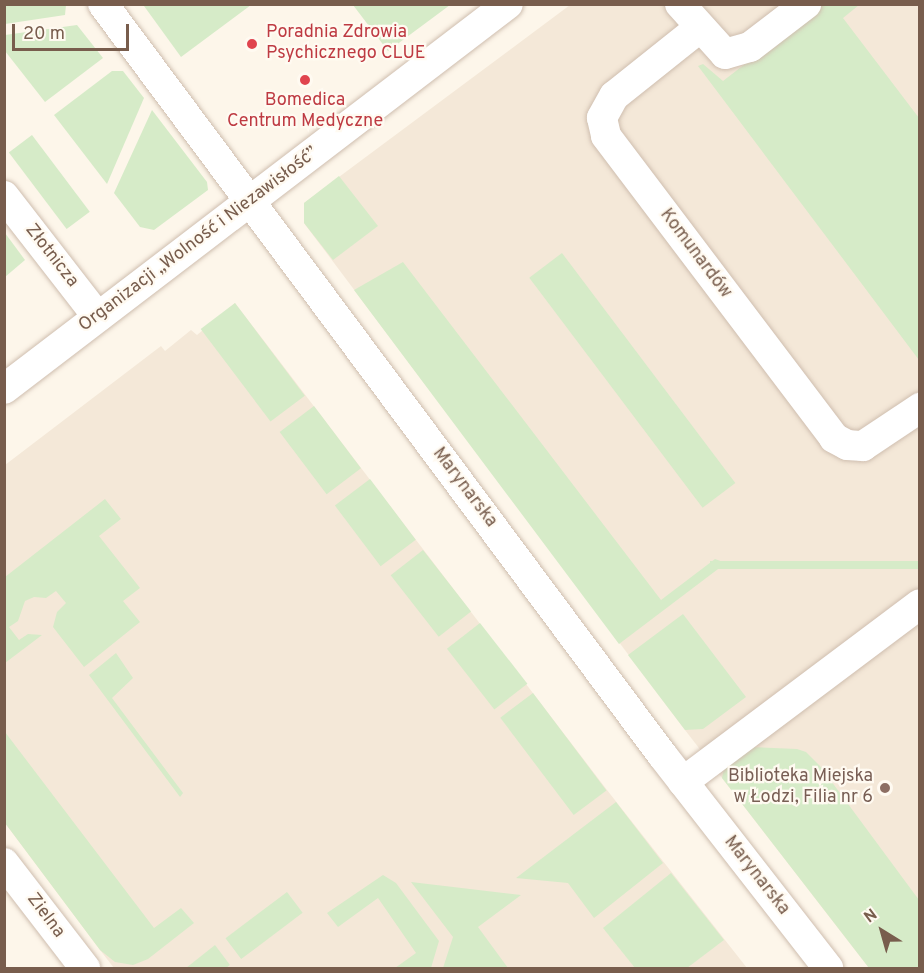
<!DOCTYPE html>
<meta charset="utf-8">
<style>
body{margin:0}
#map{position:relative;width:924px;height:973px;overflow:hidden;background:#fdf6ea;font-family:Overpass,sans-serif}
div>[style]{position:absolute}
.residential>*{inset:0;background:#f4e8d8}
.green>*{inset:0;background:#d6ebc8;transform-origin:0 0}
.roads{filter:drop-shadow(0 0 2px #cfbeaf) drop-shadow(0 0 2px #cfbeaf)}
.minor>*{height:30px;margin:-15px;padding:0 15px;transform-origin:15px;border-radius:15px;background:#fff}
.dots>*{width:16px;height:16px;translate:-50% -50%;box-sizing:border-box;border:3px solid #fffaf1;border-radius:50%}
span{translate:-50% -50%;white-space:nowrap;text-align:center;line-height:1.15;-webkit-text-stroke:4.5px #fffaf1;paint-order:stroke}
.health-label{font-size:18px;color:#be3a42}
.left{translate:0 -50%;text-align:left}
.street-label{font-size:18px;color:#785d4d}
.education-label{font-size:18px;color:#785e54}
.right{translate:-100% -50%;text-align:right}
.frame{position:absolute;inset:0;border:6px solid #785d4d;pointer-events:none}
.north{position:absolute;left:852px;top:901px;width:60px;height:60px;-webkit-text-stroke:4px #fffaf1;paint-order:stroke;rotate:323deg;font-size:16px;font-weight:700;line-height:24px;text-align:center;color:#785d4d}
.north::after{content:'';display:block;margin:auto;width:21px;height:27px;background:#785d4d;clip-path:polygon(50% 0,100% 100%,50% 72%,0 100%)}
.scale{position:absolute;left:12px;top:24px;width:117px;height:27px;box-sizing:border-box;border:3px solid #785d4d;border-top:0;padding-left:8px;font-size:18px;line-height:21px;white-space:nowrap;color:#785d4d;-webkit-text-stroke:4px #fffaf1;paint-order:stroke}
</style>
<div id="map">
<div class="residential">
<i style="clip-path:polygon(570px 5px,919px 5px,919px 968px,869px 968px,685px 730px,304px 223px,304px 203px)"></i>
<i style="clip-path:polygon(235px 303px,607px 790px,747px 968px,114px 968px,100px 950px,5px 823px,5px 465px,161px 346px,165px 351px,191px 330px,197px 335px)"></i>
</div>
<div class="green">
<i style="clip-path:polygon(147px 4px,251px 4px,251px 5px,181px 57px,144px 6px)"></i>
<i style="clip-path:polygon(66px 5px,65px 15px,5px 24px,5px 5px)"></i>
<i style="clip-path:polygon(353px 5px,450px 5px,388px 51px)"></i>
<i style="clip-path:polygon(821px 5px,859px 5px,843px 18px,919px 118px,919px 360px,698px 66px,703px 64px,723px 81px)"></i>
<i style="clip-path:polygon(77px 25px,103px 58px,45px 102px,5px 51px,5px 35px)"></i>
<i style="clip-path:polygon(112px 71px,123px 71px,144px 98px,107px 184px,54px 115px)"></i>
<i style="clip-path:polygon(152px 110px,207px 182px,208px 190px,154px 230px,140px 227px,114px 193px)"></i>
<i style="left:32px;top:135px;width:96px;height:29px;rotate:53deg"></i>
<i style="clip-path:polygon(339px 176px,378px 226px,333px 260px,304px 223px,304px 203px)"></i>
<i style="clip-path:polygon(5px 233px,25px 260px,5px 277px)"></i>
<i style="left:562px;top:253px;width:288px;height:41px;rotate:53deg"></i>
<i style="clip-path:polygon(403px 262px,661px 600px,715px 559px,726px 563px,619px 644px,354px 290px)"></i>
<i style="left:235px;top:303px;width:116px;height:43px;rotate:53deg"></i>
<i style="left:314px;top:406px;width:78px;height:43px;rotate:53deg"></i>
<i style="left:370px;top:479px;width:76px;height:44px;rotate:53deg"></i>
<i style="clip-path:polygon(105px 499px,121px 519px,99px 536px,140px 588px,123px 601px,140px 622px,84px 667px,53px 627px,57px 612px,66px 603px,56px 591px,46px 598px,34px 597px,25px 601px,18px 621px,9px 627px,19px 640px,28px 634px,42px 635px,5px 663px,5px 577px)"></i>
<i style="left:423px;top:550px;width:78px;height:41px;rotate:52deg"></i>
<i style="left:919px;top:561px;width:8px;height:209px;rotate:90deg"></i>
<i style="clip-path:polygon(683px 614px,746px 697px,703px 729px,685px 730px,628px 655px)"></i>
<i style="left:480px;top:623px;width:77px;height:42px;rotate:52deg"></i>
<i style="clip-path:polygon(116px 653px,133px 678px,112px 698px,183px 793px,180px 797px,89px 675px)"></i>
<i style="left:533px;top:693px;width:122px;height:41px;rotate:53deg"></i>
<i style="clip-path:polygon(5px 732px,154px 928px,181px 908px,194px 923px,148px 959px,133px 965px,115px 962px,100px 950px,5px 823px)"></i>
<i style="clip-path:polygon(750px 747px,797px 749px,806px 752px,820px 766px,919px 900px,919px 968px,869px 968px,722px 778px,724px 768px)"></i>
<i style="clip-path:polygon(616px 802px,663px 863px,594px 918px,568px 883px,516px 878px)"></i>
<i style="clip-path:polygon(671px 873px,724px 940px,687px 968px,635px 968px,603px 928px)"></i>
<i style="clip-path:polygon(383px 875px,396px 883px,439px 941px,431px 968px,395px 968px,416px 953px,378px 898px,338px 927px,327px 913px)"></i>
<i style="clip-path:polygon(411px 882px,521px 895px,478px 927px,508px 968px,443px 968px,453px 937px)"></i>
<i style="left:287px;top:892px;width:26px;height:77px;rotate:53deg"></i>
<i style="clip-path:polygon(215px 945px,230px 965px,226px 968px,186px 968px)"></i>
</div>
<div class="roads">
<div class="minor">
<i style="left:103px;top:4px;width:938px;rotate:53.33deg"></i>
<i style="left:663px;top:756px;width:269px;rotate:52.1deg"></i>
<i style="left:680px;top:4px;width:67px;rotate:48deg"></i>
<i style="left:725px;top:54px;width:26px;rotate:-16deg"></i>
<i style="left:750px;top:47px;width:71px;rotate:-37.5deg"></i>
<i style="left:698px;top:29px;width:107px;rotate:141.4deg"></i>
<i style="left:614px;top:96px;width:25px;rotate:119deg"></i>
<i style="left:602px;top:118px;width:18px;rotate:77deg"></i>
<i style="left:606px;top:136px;width:378px;rotate:52.9deg"></i>
<i style="left:834px;top:438px;width:15px;rotate:28deg"></i>
<i style="left:847px;top:445px;width:16px;rotate:4deg"></i>
<i style="left:863px;top:446px;width:69px;rotate:-33.7deg"></i>
<i style="left:4px;top:196px;width:153px;rotate:52.2deg"></i>
<i style="left:4px;top:389px;width:634px;rotate:-37.38deg"></i>
<i style="left:683px;top:782px;width:296px;rotate:-36.9deg"></i>
<i style="left:4px;top:863px;width:133px;rotate:52.4deg"></i>
</div>
</div>
<div class="dots">
<i style="left:252px;top:44px;background:#e0444e"></i>
<i style="left:305px;top:80px;background:#e0444e"></i>
<i style="left:885px;top:788px;background:#8d6e63"></i>
</div>
<div class="health-label">
<span class="left" style="left:266px;top:44px">Poradnia Zdrowia<br>Psychicznego CLUE</span>
<span style="left:305px;top:112px">Bomedica<br>Centrum Medyczne</span>
</div>
<div class="street-label">
<span style="left:199px;top:240px;rotate:-37deg">Organizacji „Wolność i Niezawisłość”</span>
<span style="left:695px;top:254px;rotate:53deg">Komunardów</span>
<span style="left:51px;top:256px;rotate:52deg">Złotnicza</span>
<span style="left:464px;top:488px;rotate:53deg">Marynarska</span>
<span style="left:756px;top:876px;rotate:52deg">Marynarska</span>
<span style="left:45px;top:916px;rotate:53deg">Zielna</span>
</div>
<div class="education-label">
<span class="right" style="left:873px;top:788px">Biblioteka Miejska<br>w Łodzi, Filia nr 6</span>
</div>
<div class="frame"></div>
<div class="north">N</div>
<div class="scale">20 m</div>
</div>
